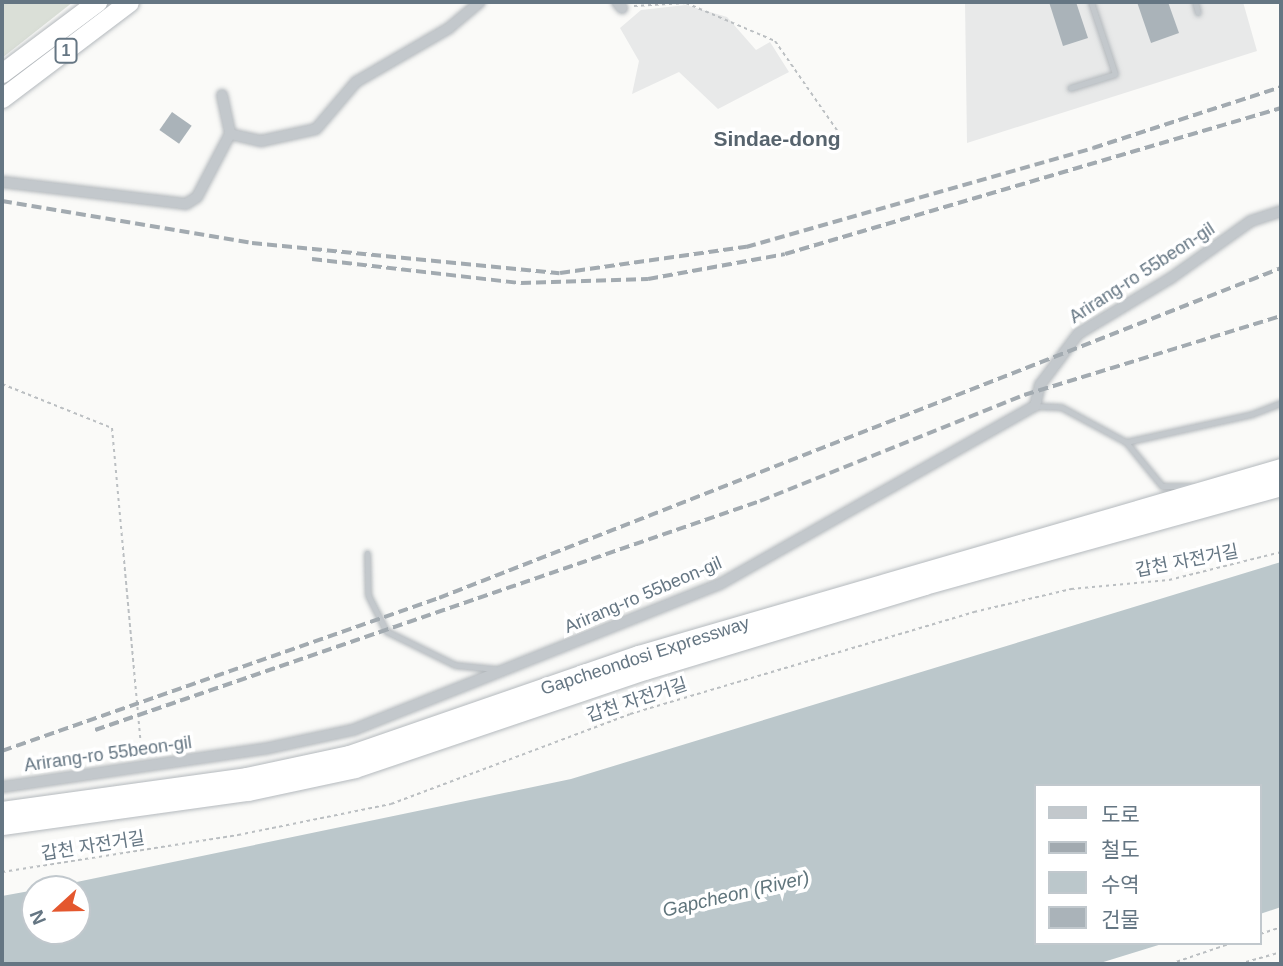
<!DOCTYPE html>
<meta charset="utf-8">
<style>
body{margin:0}
#map{position:relative;width:1283px;height:966px;overflow:hidden;background:#fafaf8;font-family:Helvetica,"Noto Sans KR",sans-serif}
div>[style]{position:absolute}
.built>*{inset:0;background:#e8e9e9}
.green>*{inset:0;background:#dadfd7}
.water>*{inset:0;background:#bbc7cb}
.building>*{inset:0;background:#aab3b9;transform-origin:0 0}
.path>*{height:2px;margin-top:-1px;transform-origin:0;background:repeating-linear-gradient(90deg,#bbbfc2 0 3.5px,transparent 0 7px)}
.roads{filter:drop-shadow(0 0 2px #b4b9bd) drop-shadow(0 0 2px #b4b9bd)}
.lane>*{height:5px;margin:-2.5px;padding:0 2.5px;transform-origin:2.5px;border-radius:2.5px;background:#c3c8cc}
.street>*{height:10px;margin:-5px;padding:0 5px;transform-origin:5px;border-radius:5px;background:#c3c8cc}
.highway>*{height:19px;margin:-9.5px;padding:0 9.5px;transform-origin:9.5px;border-radius:9.5px;background:#fff}
.rail>*{height:3.5px;margin-top:-1.75px;transform-origin:0;background:repeating-linear-gradient(90deg,#a2aab0 0 10px,transparent 0 15px)}
span{translate:-50% -50%;white-space:nowrap;text-align:center;line-height:1.15;-webkit-text-stroke:7px #fff;paint-order:stroke}
.shield-label span{padding:2px 5px;background:#fff;border:2px solid;border-radius:5px;-webkit-text-stroke-width:0}
.shield-label{font-size:16px;color:#657683;font-weight:700}
.street-label{font-size:18px;color:#657683}
.water-label{font-size:19px;color:#60757c;font-style:italic}
.quarter-label{font-size:21px;color:#57646e;font-weight:700}
.frame{position:absolute;inset:0;border:4px solid #657683;pointer-events:none}
.legend{position:absolute;left:1034px;top:784px;width:228px;height:161px;box-sizing:border-box;background:#fff;border:2px solid #c1c8cd;margin:0;padding:9px 12px;list-style:none;font-size:21px;color:#657683}
.legend li{display:flex;align-items:center;gap:14px;height:35px}
.legend b{width:35px;border:2px solid #c1c8cd}
.north{position:absolute;left:21px;top:875px;width:70px;height:70px;box-sizing:border-box;background:#fff;border:2px solid #c1c8cd;border-radius:50%;rotate:248deg;font-size:19px;font-weight:700;line-height:28px;text-align:center;color:#657683}
.north::after{content:'';display:block;margin:auto;width:24px;height:32px;background:#e4572e;clip-path:polygon(50% 0,100% 100%,50% 72%,0 100%)}
</style>
<div id="map">
<div class="built">
<i style="clip-path:polygon(965px 2px,1243px 2px,1257px 51px,967px 143px)"></i>
<i style="clip-path:polygon(686px 5px,727px 17px,756px 50px,770px 42px,789px 72px,718px 109px,679px 72px,632px 94px,639px 61px,620px 28px,641px 10px)"></i>
</div>
<div class="green">
<i style="clip-path:polygon(2px 2px,73px 2px,2px 58px)"></i>
</div>
<div class="water">
<i style="clip-path:polygon(1281px 562px,1281px 907px,1260px 914px,1260px 786px,1036px 786px,1036px 943px,1165px 943px,1097px 964px,2px 964px,2px 896px,35px 890px,35px 931px,77px 931px,77px 889px,43px 889px,571px 779px)"></i>
</div>
<div class="building">
<i style="clip-path:polygon(1049px 2px,1076px 2px,1088px 38px,1063px 46px)"></i>
<i style="clip-path:polygon(1137px 2px,1168px 2px,1179px 33px,1151px 43px)"></i>
<i style="left:172px;top:112px;width:24px;height:22px;rotate:35deg"></i>
</div>
<div class="path">
<i style="left:634px;top:6px;width:52px;rotate:-3.3deg"></i>
<i style="left:686px;top:3px;width:97px;rotate:23.1deg"></i>
<i style="left:775px;top:41px;width:112px;rotate:55.2deg"></i>
<i style="left:2px;top:384px;width:118px;rotate:21.8deg"></i>
<i style="left:112px;top:428px;width:328px;rotate:84.8deg"></i>
<i style="left:2px;top:872px;width:239px;rotate:-8.9deg"></i>
<i style="left:238px;top:835px;width:156px;rotate:-11.5deg"></i>
<i style="left:391px;top:804px;width:255px;rotate:-20.6deg"></i>
<i style="left:630px;top:714px;width:359px;rotate:-16.5deg"></i>
<i style="left:974px;top:612px;width:100px;rotate:-13.3deg"></i>
<i style="left:1071px;top:589px;width:98px;rotate:-5.2deg"></i>
<i style="left:1169px;top:580px;width:115px;rotate:-14deg"></i>
<i style="left:1260px;top:934px;width:22px;rotate:-18deg"></i>
<i style="left:1170px;top:964px;width:65px;rotate:-18.7deg"></i>
<i style="left:1239px;top:964px;width:44px;rotate:-15.9deg"></i>
</div>
<div class="roads">
<div class="lane">
<i style="left:1195px;top:2px;width:11px;rotate:75deg"></i>
<i style="left:1070px;top:88px;width:47px;rotate:-17.3deg"></i>
<i style="left:1115px;top:74px;width:76px;rotate:-108.4deg"></i>
<i style="left:1035px;top:406px;width:26px;rotate:2deg"></i>
<i style="left:1061px;top:407px;width:74px;rotate:28.3deg"></i>
<i style="left:1126px;top:442px;width:57px;rotate:50.7deg"></i>
<i style="left:1162px;top:486px;width:30px"></i>
<i style="left:1126px;top:442px;width:129px;rotate:-12.5deg"></i>
<i style="left:1252px;top:414px;width:31px;rotate:-21deg"></i>
<i style="left:367px;top:553px;width:42px;rotate:88.6deg"></i>
<i style="left:368px;top:595px;width:40px;rotate:63.4deg"></i>
<i style="left:386px;top:631px;width:77px;rotate:26.2deg"></i>
<i style="left:455px;top:665px;width:40px;rotate:5.7deg"></i>
</div>
<div class="street">
<i style="left:617px;top:2px;width:8px;rotate:50deg"></i>
<i style="left:222px;top:95px;width:40px;rotate:78deg"></i>
<i style="left:2px;top:182px;width:185px;rotate:6.8deg"></i>
<i style="left:186px;top:204px;width:13px;rotate:-32deg"></i>
<i style="left:197px;top:197px;width:71px;rotate:-62.4deg"></i>
<i style="left:230px;top:134px;width:32px;rotate:13deg"></i>
<i style="left:261px;top:141px;width:56px;rotate:-12.3deg"></i>
<i style="left:316px;top:129px;width:62px;rotate:-49.6deg"></i>
<i style="left:356px;top:82px;width:108px;rotate:-30.1deg"></i>
<i style="left:449px;top:28px;width:40px;rotate:-40deg"></i>
<i style="left:2px;top:787px;width:265px;rotate:-8.3deg"></i>
<i style="left:264px;top:749px;width:91px;rotate:-12.1deg"></i>
<i style="left:353px;top:730px;width:395px;rotate:-21.7deg"></i>
<i style="left:720px;top:584px;width:362px;rotate:-29.5deg"></i>
<i style="left:1035px;top:406px;width:22px;rotate:-77deg"></i>
<i style="left:1040px;top:385px;width:64px;rotate:-53.3deg"></i>
<i style="left:1078px;top:334px;width:109px;rotate:-31.1deg"></i>
<i style="left:1171px;top:278px;width:98px;rotate:-35.5deg"></i>
<i style="left:1251px;top:221px;width:32px;rotate:-18deg"></i>
</div>
<div class="highway">
<i style="left:2px;top:73px;width:119px;rotate:-36.8deg"></i>
<i style="left:2px;top:98px;width:159px;rotate:-37.1deg"></i>
<i style="left:2px;top:811px;width:246px;rotate:-7.9deg"></i>
<i style="left:246px;top:777px;width:105px;rotate:-12.1deg"></i>
<i style="left:349px;top:755px;width:306px;rotate:-19.1deg"></i>
<i style="left:638px;top:655px;width:670px;rotate:-16.22deg"></i>
<i style="left:2px;top:825px;width:248px;rotate:-7.9deg"></i>
<i style="left:248px;top:791px;width:109px;rotate:-12.1deg"></i>
<i style="left:355px;top:768px;width:306px;rotate:-18.7deg"></i>
<i style="left:645px;top:670px;width:292px;rotate:-16.9deg"></i>
<i style="left:924px;top:585px;width:370px;rotate:-15.5deg"></i>
</div>
</div>
<div class="rail">
<i style="left:2px;top:201px;width:254px;rotate:9.5deg"></i>
<i style="left:252px;top:243px;width:309px;rotate:5.6deg"></i>
<i style="left:560px;top:273px;width:188px;rotate:-8deg"></i>
<i style="left:746px;top:247px;width:361px;rotate:-15.9deg"></i>
<i style="left:1093px;top:148px;width:198px;rotate:-18deg"></i>
<i style="left:312px;top:259px;width:210px;rotate:6.6deg"></i>
<i style="left:521px;top:283px;width:127px;rotate:-1.8deg"></i>
<i style="left:648px;top:279px;width:139px;rotate:-10.3deg"></i>
<i style="left:785px;top:254px;width:517px;rotate:-16.4deg"></i>
<i style="left:95px;top:730px;width:703px;rotate:-19deg"></i>
<i style="left:760px;top:501px;width:284px;rotate:-21.9deg"></i>
<i style="left:1024px;top:395px;width:269px;rotate:-17.1deg"></i>
<i style="left:2px;top:751px;width:463px;rotate:-19.3deg"></i>
<i style="left:439px;top:598px;width:904px;rotate:-21.4deg"></i>
</div>
<div class="shield-label">
<span style="left:66px;top:51px">1</span>
</div>
<div class="street-label">
<span style="left:1142px;top:273px;rotate:-33deg">Arirang-ro 55beon-gil</span>
<span style="left:1187px;top:561px;rotate:-11deg">갑천 자전거길</span>
<span style="left:643px;top:595px;rotate:-23deg">Arirang-ro 55beon-gil</span>
<span style="left:645px;top:656px;rotate:-18deg">Gapcheondosi Expressway</span>
<span style="left:637px;top:700px;rotate:-18deg">갑천 자전거길</span>
<span style="left:108px;top:754px;rotate:-8deg">Arirang-ro 55beon-gil</span>
<span style="left:93px;top:846px;rotate:-9deg">갑천 자전거길</span>
</div>
<div class="water-label">
<span style="left:736px;top:894px;rotate:-13deg">Gapcheon (River)</span>
</div>
<div class="quarter-label">
<span style="left:777px;top:139px">Sindae-dong</span>
</div>
<div class="frame"></div>
<ul class="legend">
<li><b style="height:9px;background:#c3c8cc"></b>도로</li>
<li><b style="height:9px;background:#a2aab0"></b>철도</li>
<li><b style="height:19px;background:#bbc7cb"></b>수역</li>
<li><b style="height:19px;background:#aab3b9"></b>건물</li>
</ul>
<div class="north">N</div>
</div>
